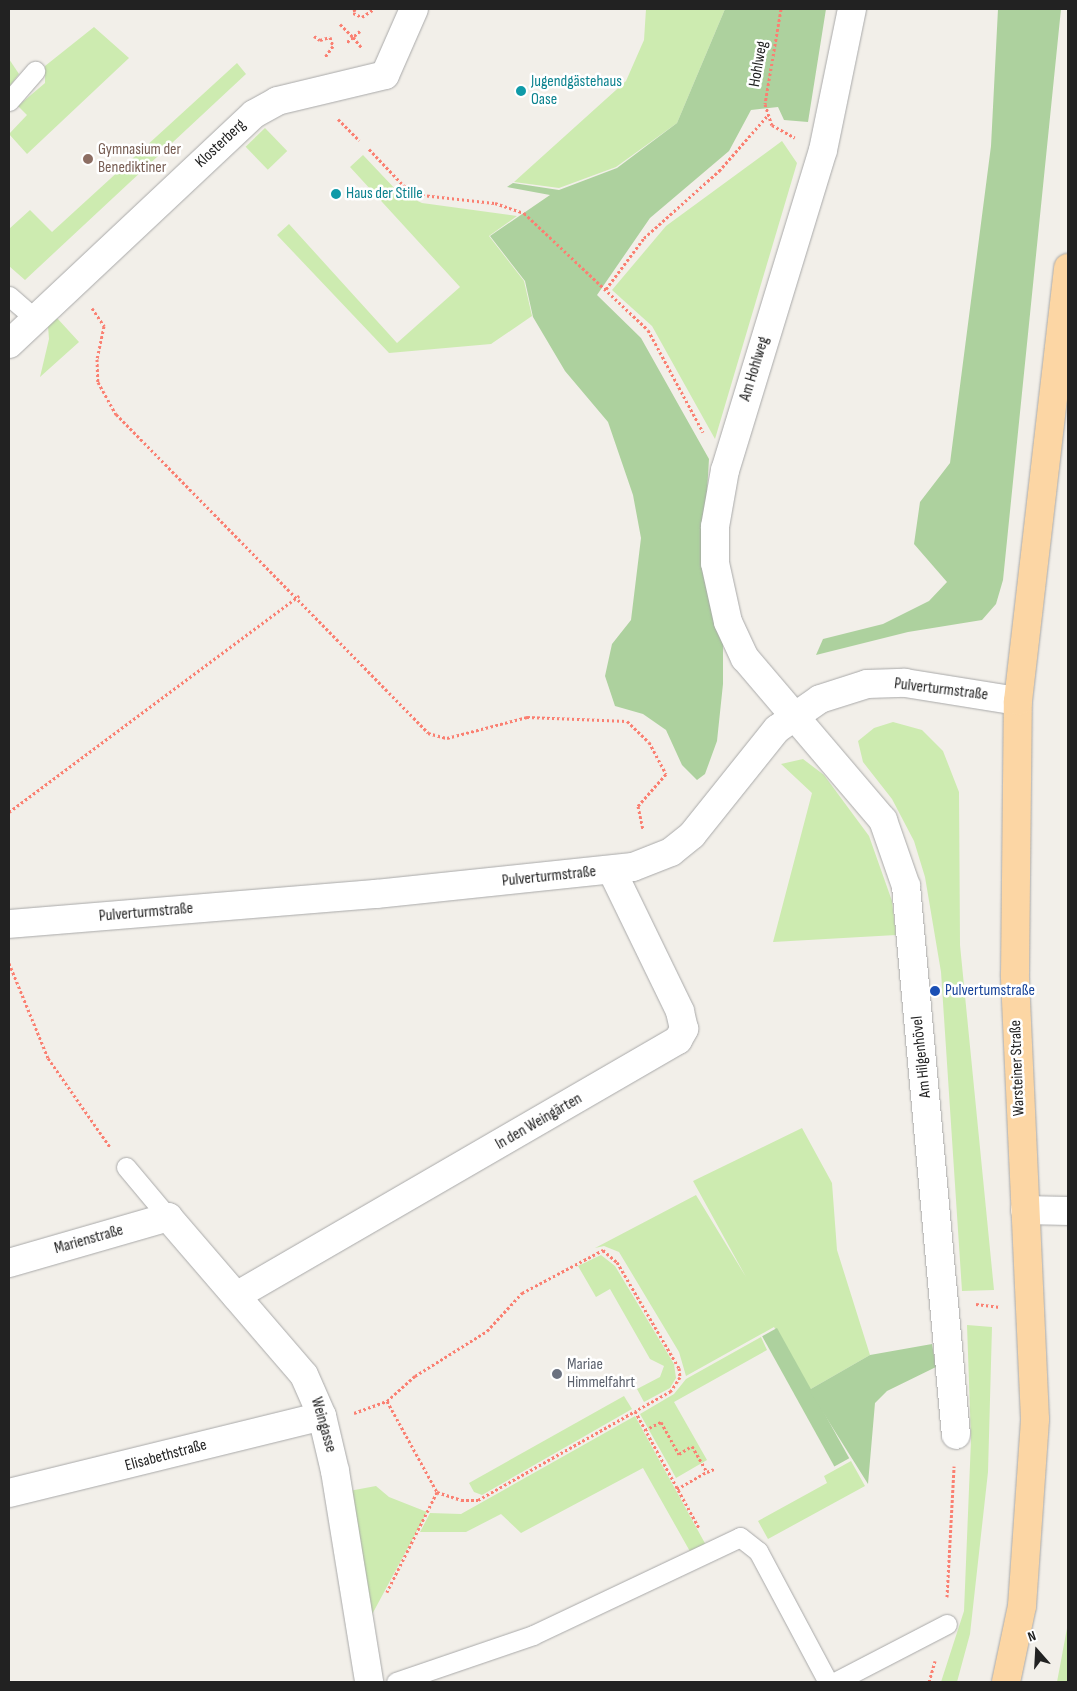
<!DOCTYPE html>
<meta charset="utf-8">
<style>
body{margin:0}
#map{position:relative;width:1077px;height:1691px;overflow:hidden;background:#f2efe9;font-family:"Sofia Sans Condensed",sans-serif}
div>[style]{position:absolute}
.grass>*{inset:0;background:#cdebb0;transform-origin:0 0}
.forest>*{inset:0;background:#add19e;transform-origin:0 0}
.path>*{height:3px;margin-top:-1.5px;transform-origin:0;background:repeating-linear-gradient(90deg,#fa8072 0 2.5px,transparent 0 5px)}
.roads{filter:drop-shadow(0 0 1px #a9a9a9) drop-shadow(0 0 1px #a9a9a9)}
.lane>*{height:19px;margin:-9.5px;padding:0 9.5px;transform-origin:9.5px;border-radius:9.5px;background:#fff}
.street>*{height:28px;margin:-14px;padding:0 14px;transform-origin:14px;border-radius:14px;background:#fff}
.primary>*{height:28px;margin:-14px;padding:0 14px;transform-origin:14px;border-radius:14px;background:#fcd6a4}
.dots>*{width:14px;height:14px;translate:-50% -50%;box-sizing:border-box;border:2px solid #fff;border-radius:50%}
span{translate:-50% -50%;white-space:nowrap;text-align:center;line-height:1.15;-webkit-text-stroke:5px #fff;paint-order:stroke}
.street-label{font-size:16px;color:#222}
.culture-label{font-size:16px;color:#0d838f}
.left{translate:0 -50%;text-align:left}
.education-label{font-size:16px;color:#785e54}
.transit-label{font-size:16px;color:#164399}
.worship-label{font-size:16px;color:#5b616d}
.frame{position:absolute;inset:0;border:10px solid #222;pointer-events:none}
.north{position:absolute;left:1012px;top:1626px;width:50px;height:50px;-webkit-text-stroke:4px #fff;paint-order:stroke;rotate:341deg;font-size:14px;font-weight:700;line-height:20px;text-align:center;color:#222}
.north::after{content:'';display:block;margin:auto;width:18px;height:22px;background:#222;clip-path:polygon(50% 0,100% 100%,50% 72%,0 100%)}
</style>
<div id="map">
<div class="grass">
<i style="clip-path:polygon(646px 9px,725px 9px,677px 123px,616px 167px,559px 188px,514px 182px,626px 81px,644px 40px)"></i>
<i style="clip-path:polygon(94px 27px,129px 58px,27px 154px,9px 134px,27px 115px,18px 106px,45px 83px,45px 66px)"></i>
<i style="clip-path:polygon(9px 59px,19px 74px,9px 87px)"></i>
<i style="clip-path:polygon(237px 63px,246px 74px,25px 280px,9px 266px,9px 229px,30px 210px,52px 232px)"></i>
<i style="left:265px;top:128px;width:32px;height:27px;rotate:46deg"></i>
<i style="clip-path:polygon(782px 141px,797px 163px,715px 439px,652px 326px,612px 290px,666px 226px)"></i>
<i style="clip-path:polygon(363px 155px,398px 192px,422px 203px,517px 216px,489px 236px,524px 281px,532px 316px,491px 344px,389px 353px,277px 235px,289px 224px,397px 343px,460px 287px,350px 167px)"></i>
<i style="clip-path:polygon(57px 318px,79px 342px,40px 377px,49px 339px,48px 326px)"></i>
<i style="clip-path:polygon(893px 722px,922px 730px,943px 751px,959px 792px,960px 945px,994px 1290px,962px 1291px,941px 972px,925px 877px,914px 841px,892px 799px,863px 762px,858px 741px,874px 728px)"></i>
<i style="clip-path:polygon(803px 759px,824px 775px,869px 836px,892px 901px,896px 935px,773px 942px,812px 793px,781px 764px)"></i>
<i style="clip-path:polygon(802px 1128px,832px 1183px,837px 1250px,870px 1355px,809px 1390px,774px 1327px,686px 1376px,679px 1352px,619px 1252px,604px 1246px,595px 1248px,696px 1195px,746px 1277px,693px 1181px)"></i>
<i style="clip-path:polygon(601px 1255px,615px 1266px,674px 1364px,676px 1378px,670px 1388px,644px 1402px,637px 1389px,660px 1377px,664px 1366px,650px 1359px,610px 1289px,596px 1297px,578px 1266px)"></i>
<i style="clip-path:polygon(967px 1325px,992px 1327px,988px 1472px,970px 1634px,957px 1682px,941px 1682px,964px 1611px,971px 1440px)"></i>
<i style="clip-path:polygon(761px 1337px,767px 1350px,674px 1402px,707px 1460px,676px 1478px,640px 1414px,674px 1394px,686px 1379px)"></i>
<i style="clip-path:polygon(624px 1396px,632px 1409px,482px 1495px,474px 1492px,469px 1483px)"></i>
<i style="clip-path:polygon(635px 1416px,707px 1547px,692px 1555px,643px 1468px,521px 1533px,501px 1514px,466px 1532px,420px 1532px,430px 1513px,461px 1514px)"></i>
<i style="clip-path:polygon(851px 1461px,865px 1486px,768px 1539px,758px 1521px,827px 1483px,824px 1476px)"></i>
<i style="clip-path:polygon(376px 1486px,389px 1497px,427px 1512px,368px 1622px,349px 1491px)"></i>
<i style="clip-path:polygon(1068px 1623px,1068px 1682px,1057px 1682px)"></i>
</div>
<div class="forest">
<i style="clip-path:polygon(725px 9px,826px 9px,808px 122px,784px 120px,778px 107px,751px 110px,729px 151px,650px 218px,597px 295px,641px 338px,709px 459px,705px 524px,723px 636px,723px 684px,717px 741px,705px 774px,697px 780px,682px 765px,666px 730px,643px 714px,615px 706px,605px 676px,612px 644px,631px 620px,641px 538px,633px 495px,608px 422px,565px 371px,533px 317px,525px 281px,490px 236px,550px 195px,507px 187px,513px 183px,559px 190px,617px 168px,677px 123px)"></i>
<i style="clip-path:polygon(998px 9px,1061px 9px,1003px 580px,996px 604px,982px 620px,908px 632px,816px 655px,823px 639px,883px 624px,929px 601px,947px 582px,914px 544px,920px 502px,950px 463px,991px 146px)"></i>
<i style="left:777px;top:1328px;width:149px;height:17px;rotate:61deg"></i>
<i style="clip-path:polygon(932px 1344px,936px 1367px,887px 1391px,875px 1403px,868px 1484px,809px 1390px,870px 1355px)"></i>
</div>
<div class="path">
<i style="left:355px;top:9px;width:4px;rotate:117deg"></i>
<i style="left:353px;top:13px;width:10px;rotate:24deg"></i>
<i style="left:362px;top:17px;width:14px;rotate:-34deg"></i>
<i style="left:781px;top:9px;width:96px;rotate:99.6deg"></i>
<i style="left:765px;top:104px;width:22px;rotate:72deg"></i>
<i style="left:772px;top:125px;width:26px;rotate:29deg"></i>
<i style="left:340px;top:24px;width:18px;rotate:45deg"></i>
<i style="left:353px;top:37px;width:9px;rotate:139deg"></i>
<i style="left:360px;top:31px;width:9px;rotate:139deg"></i>
<i style="left:353px;top:37px;width:14px;rotate:51deg"></i>
<i style="left:314px;top:36px;width:7px;rotate:34deg"></i>
<i style="left:320px;top:40px;width:10px;rotate:-17deg"></i>
<i style="left:330px;top:37px;width:9px;rotate:72deg"></i>
<i style="left:333px;top:46px;width:14px;rotate:126deg"></i>
<i style="left:338px;top:119px;width:30px;rotate:45deg"></i>
<i style="left:369px;top:149px;width:50px;rotate:46.6deg"></i>
<i style="left:403px;top:185px;width:21px;rotate:28deg"></i>
<i style="left:422px;top:195px;width:73px;rotate:6.3deg"></i>
<i style="left:495px;top:203px;width:31px;rotate:19deg"></i>
<i style="left:524px;top:213px;width:170px;rotate:43.3deg"></i>
<i style="left:648px;top:330px;width:116px;rotate:61.7deg"></i>
<i style="left:606px;top:289px;width:64px;rotate:-53.3deg"></i>
<i style="left:644px;top:238px;width:101px;rotate:-41.8deg"></i>
<i style="left:719px;top:171px;width:74px;rotate:-48.8deg"></i>
<i style="left:92px;top:308px;width:22px;rotate:56deg"></i>
<i style="left:104px;top:326px;width:34px;rotate:102deg"></i>
<i style="left:97px;top:359px;width:23px;rotate:88deg"></i>
<i style="left:98px;top:382px;width:37px;rotate:61deg"></i>
<i style="left:116px;top:414px;width:446px;rotate:45.6deg"></i>
<i style="left:428px;top:733px;width:20px;rotate:15deg"></i>
<i style="left:447px;top:738px;width:83px;rotate:-14.7deg"></i>
<i style="left:527px;top:717px;width:100px;rotate:2.3deg"></i>
<i style="left:627px;top:721px;width:30px;rotate:44deg"></i>
<i style="left:649px;top:742px;width:36px;rotate:62deg"></i>
<i style="left:666px;top:774px;width:43px;rotate:131.2deg"></i>
<i style="left:638px;top:806px;width:24px;rotate:78deg"></i>
<i style="left:9px;top:812px;width:362px;rotate:-36.7deg"></i>
<i style="left:9px;top:963px;width:103px;rotate:67.7deg"></i>
<i style="left:48px;top:1058px;width:108px;rotate:55.1deg"></i>
<i style="left:976px;top:1304px;width:24px;rotate:7deg"></i>
<i style="left:387px;top:1401px;width:38px;rotate:-42deg"></i>
<i style="left:415px;top:1376px;width:85px;rotate:-32deg"></i>
<i style="left:487px;top:1331px;width:52px;rotate:-47.4deg"></i>
<i style="left:522px;top:1293px;width:92px;rotate:-28deg"></i>
<i style="left:603px;top:1250px;width:18px;rotate:41deg"></i>
<i style="left:617px;top:1262px;width:123px;rotate:59.7deg"></i>
<i style="left:679px;top:1368px;width:9px;rotate:84deg"></i>
<i style="left:680px;top:1377px;width:17px;rotate:123deg"></i>
<i style="left:671px;top:1391px;width:41px;rotate:150.9deg"></i>
<i style="left:635px;top:1411px;width:133px;rotate:61.3deg"></i>
<i style="left:354px;top:1413px;width:35px;rotate:-20deg"></i>
<i style="left:387px;top:1401px;width:104px;rotate:61.2deg"></i>
<i style="left:437px;top:1492px;width:112px;rotate:116.6deg"></i>
<i style="left:645px;top:1430px;width:18px;rotate:-27deg"></i>
<i style="left:661px;top:1422px;width:37px;rotate:61deg"></i>
<i style="left:679px;top:1454px;width:15px;rotate:-32deg"></i>
<i style="left:692px;top:1446px;width:30px;rotate:60deg"></i>
<i style="left:707px;top:1472px;width:8px;rotate:-23deg"></i>
<i style="left:677px;top:1489px;width:34px;rotate:-30deg"></i>
<i style="left:437px;top:1492px;width:25px;rotate:18deg"></i>
<i style="left:461px;top:1500px;width:17px"></i>
<i style="left:478px;top:1500px;width:180px;rotate:-29.5deg"></i>
<i style="left:947px;top:1597px;width:131px;rotate:-86.9deg"></i>
<i style="left:929px;top:1682px;width:22px;rotate:-74deg"></i>
</div>
<div class="roads">
<div class="lane">
<i style="left:9px;top:101px;width:40px;rotate:-49deg"></i>
<i style="left:9px;top:296px;width:33px;rotate:41deg"></i>
<i style="left:126px;top:1167px;width:65px;rotate:50deg"></i>
<i style="left:396px;top:1682px;width:145px;rotate:-18.9deg"></i>
<i style="left:533px;top:1635px;width:229px;rotate:-25.3deg"></i>
<i style="left:740px;top:1537px;width:23px;rotate:38deg"></i>
<i style="left:758px;top:1551px;width:149px;rotate:61.9deg"></i>
<i style="left:835px;top:1682px;width:126px;rotate:-27.4deg"></i>
</div>
<div class="street">
<i style="left:852px;top:9px;width:144px;rotate:101.6deg"></i>
<i style="left:823px;top:150px;width:335px;rotate:107deg"></i>
<i style="left:725px;top:470px;width:58px;rotate:100deg"></i>
<i style="left:715px;top:527px;width:36px;rotate:90deg"></i>
<i style="left:715px;top:563px;width:60px;rotate:77.6deg"></i>
<i style="left:728px;top:622px;width:40px;rotate:65deg"></i>
<i style="left:745px;top:658px;width:213px;rotate:49.6deg"></i>
<i style="left:883px;top:820px;width:70px;rotate:70.8deg"></i>
<i style="left:906px;top:886px;width:551px;rotate:84.8deg"></i>
<i style="left:9px;top:344px;width:336px;rotate:-43.2deg"></i>
<i style="left:254px;top:114px;width:26px;rotate:-29deg"></i>
<i style="left:277px;top:101px;width:111px;rotate:-13.5deg"></i>
<i style="left:385px;top:75px;width:72px;rotate:-66.3deg"></i>
<i style="left:9px;top:924px;width:368px;rotate:-4.7deg"></i>
<i style="left:376px;top:894px;width:258px;rotate:-6deg"></i>
<i style="left:633px;top:867px;width:41px;rotate:-21.5deg"></i>
<i style="left:671px;top:852px;width:27px;rotate:-39deg"></i>
<i style="left:692px;top:835px;width:136px;rotate:-51.3deg"></i>
<i style="left:777px;top:729px;width:52px;rotate:-34.9deg"></i>
<i style="left:820px;top:699px;width:49px;rotate:-17.7deg"></i>
<i style="left:867px;top:684px;width:38px;rotate:-2deg"></i>
<i style="left:905px;top:683px;width:114px;rotate:9.1deg"></i>
<i style="left:1025px;top:1210px;width:43px;rotate:1.3deg"></i>
<i style="left:9px;top:1263px;width:166px;rotate:-16.1deg"></i>
<i style="left:168px;top:1217px;width:208px;rotate:49.3deg"></i>
<i style="left:304px;top:1375px;width:45px;rotate:66.3deg"></i>
<i style="left:322px;top:1416px;width:57px;rotate:76.7deg"></i>
<i style="left:335px;top:1471px;width:214px;rotate:80.8deg"></i>
<i style="left:236px;top:1296px;width:511px;rotate:-30.08deg"></i>
<i style="left:678px;top:1040px;width:13px;rotate:-61deg"></i>
<i style="left:684px;top:1029px;width:18px;rotate:-103deg"></i>
<i style="left:680px;top:1011px;width:156px;rotate:-115.9deg"></i>
<i style="left:9px;top:1493px;width:322px;rotate:-13.8deg"></i>
</div>
<div class="primary">
<i style="left:1006px;top:1682px;width:78px;rotate:-78.1deg"></i>
<i style="left:1022px;top:1606px;width:187px;rotate:-86deg"></i>
<i style="left:1035px;top:1419px;width:445px;rotate:-92.6deg"></i>
<i style="left:1015px;top:974px;width:273px;rotate:-89.4deg"></i>
<i style="left:1018px;top:701px;width:436px;rotate:-83.4deg"></i>
</div>
</div>
<div class="dots">
<i style="left:521px;top:91px;background:#0f9aa8"></i>
<i style="left:88px;top:159px;background:#8d6e63"></i>
<i style="left:336px;top:194px;background:#0f9aa8"></i>
<i style="left:935px;top:991px;background:#1a4fb4"></i>
<i style="left:557px;top:1374px;background:#6b7280"></i>
</div>
<div class="street-label">
<span style="left:759px;top:64px;rotate:-80deg">Hohlweg</span>
<span style="left:221px;top:144px;rotate:-43deg">Klosterberg</span>
<span style="left:755px;top:369px;rotate:-73deg">Am Hohlweg</span>
<span style="left:941px;top:690px;rotate:7deg">Pulverturmstraße</span>
<span style="left:549px;top:877px;rotate:-6deg">Pulverturmstraße</span>
<span style="left:146px;top:913px;rotate:-5deg">Pulverturmstraße</span>
<span style="left:922px;top:1057px;rotate:-96deg">Am Hilgenhövel</span>
<span style="left:1018px;top:1068px;rotate:-92deg">Warsteiner Straße</span>
<span style="left:539px;top:1122px;rotate:-30deg">In den Weingärten</span>
<span style="left:89px;top:1240px;rotate:-16deg">Marienstraße</span>
<span style="left:323px;top:1425px;rotate:74deg">Weingasse</span>
<span style="left:166px;top:1456px;rotate:-15deg">Elisabethstraße</span>
</div>
<div class="culture-label">
<span class="left" style="left:531px;top:91px">Jugendgästehaus<br>Oase</span>
<span class="left" style="left:346px;top:194px">Haus der Stille</span>
</div>
<div class="education-label">
<span class="left" style="left:98px;top:159px">Gymnasium der<br>Benediktiner</span>
</div>
<div class="transit-label">
<span class="left" style="left:945px;top:991px">Pulvertumstraße</span>
</div>
<div class="worship-label">
<span class="left" style="left:567px;top:1374px">Mariae<br>Himmelfahrt</span>
</div>
<div class="frame"></div>
<div class="north">N</div>
</div>
